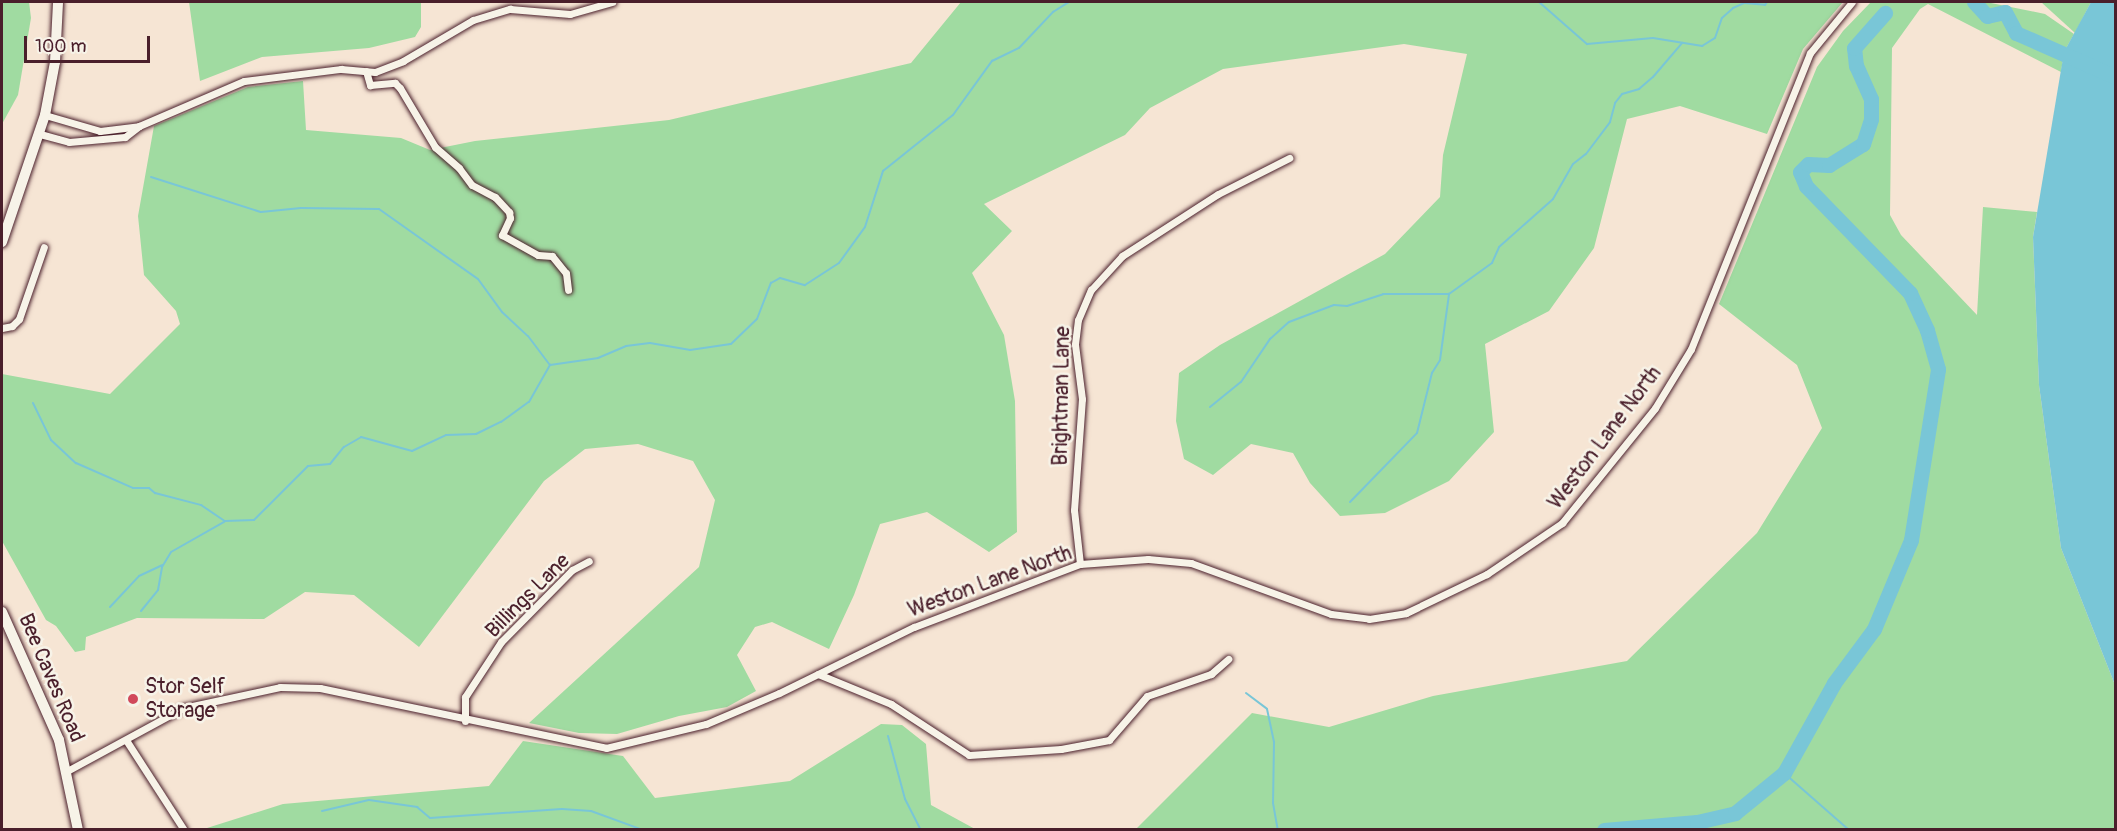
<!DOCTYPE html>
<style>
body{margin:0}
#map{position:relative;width:2117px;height:831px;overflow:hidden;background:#f6e5d4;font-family:Pangolin,sans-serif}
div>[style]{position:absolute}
.green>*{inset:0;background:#a0dba1}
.water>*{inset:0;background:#79c6d7}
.stream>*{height:2px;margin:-1px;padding:0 1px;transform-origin:1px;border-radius:1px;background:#79c6d7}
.river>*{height:15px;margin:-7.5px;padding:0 7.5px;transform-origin:7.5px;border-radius:7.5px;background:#79c6d7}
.roads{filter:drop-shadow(0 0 2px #4a1f2b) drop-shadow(0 0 2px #4a1f2b)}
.street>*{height:7px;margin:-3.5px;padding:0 3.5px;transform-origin:3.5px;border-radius:3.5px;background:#f7f3e8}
.primary>*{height:10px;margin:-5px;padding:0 5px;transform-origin:5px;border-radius:5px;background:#f7f3e8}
.dots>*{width:16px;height:16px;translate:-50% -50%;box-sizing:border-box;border:3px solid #f7f3e8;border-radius:50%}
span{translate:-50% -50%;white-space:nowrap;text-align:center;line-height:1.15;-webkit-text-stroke:5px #f7f3e8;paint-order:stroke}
.street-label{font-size:21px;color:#4a1f2b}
.poi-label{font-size:21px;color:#4a1f2b}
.left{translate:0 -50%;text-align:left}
.frame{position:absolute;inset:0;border:3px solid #4a1f2b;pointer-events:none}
.scale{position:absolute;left:24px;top:36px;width:126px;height:27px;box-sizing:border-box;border:3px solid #4a1f2b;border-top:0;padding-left:8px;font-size:18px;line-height:21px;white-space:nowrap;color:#4a1f2b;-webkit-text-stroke:4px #f7f3e8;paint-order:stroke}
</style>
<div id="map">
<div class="green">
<i style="clip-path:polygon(2px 2px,29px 2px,31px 18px,18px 95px,2px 124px)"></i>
<i style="clip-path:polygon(189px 2px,421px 2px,421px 27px,415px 37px,369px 48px,262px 57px,200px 81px)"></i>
<i style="clip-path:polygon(961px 2px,1843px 2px,1803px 49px,1767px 134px,1680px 106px,1627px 119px,1594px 248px,1549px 311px,1485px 344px,1494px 432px,1449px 481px,1385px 513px,1340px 516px,1310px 483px,1293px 453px,1251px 444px,1213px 475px,1184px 459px,1176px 421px,1179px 373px,1220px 345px,1385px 254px,1440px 197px,1443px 155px,1467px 54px,1404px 44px,1223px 69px,1150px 108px,1125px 135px,984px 204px,1012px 231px,972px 273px,1004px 335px,1015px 401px,1017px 532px,989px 552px,927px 512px,880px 524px,854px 595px,829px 649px,772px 622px,755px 627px,737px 655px,756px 691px,727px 707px,679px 716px,617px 734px,579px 733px,529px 723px,699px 567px,715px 500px,693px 461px,638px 444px,585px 449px,544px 481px,419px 647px,354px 595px,305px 592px,264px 619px,137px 618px,86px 637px,85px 650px,75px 652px,56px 626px,46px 620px,2px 541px,2px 374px,110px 394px,180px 324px,176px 311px,144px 275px,138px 216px,154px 126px,248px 87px,303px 81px,306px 130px,401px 138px,430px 150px,475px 141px,669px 120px,911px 63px)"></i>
<i style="clip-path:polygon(1871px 2px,1986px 2px,2045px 14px,2074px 34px,2064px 52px,2061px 72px,1928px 4px,1920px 9px,1892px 48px,1890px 215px,1901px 235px,1977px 315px,1983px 207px,2037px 212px,2033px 237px,2039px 385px,2061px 548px,2115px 685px,2115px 829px,1135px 830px,1252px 713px,1329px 727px,1433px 696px,1627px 661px,1757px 533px,1822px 428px,1797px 365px,1719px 304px,1817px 67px,1843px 31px)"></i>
<i style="clip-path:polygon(2041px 2px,2091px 2px,2075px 33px)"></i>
<i style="clip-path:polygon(881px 724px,902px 725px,926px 744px,931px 805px,975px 829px,207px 828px,283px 804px,489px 786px,523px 741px,623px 756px,655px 798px,790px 781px)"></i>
</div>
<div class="water">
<i style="clip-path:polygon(2091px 2px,2116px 2px,2115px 685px,2061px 548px,2039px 385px,2033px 237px,2064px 52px)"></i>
</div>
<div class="stream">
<i style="left:1539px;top:2px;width:64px;rotate:41.2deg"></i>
<i style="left:1587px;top:44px;width:66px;rotate:-5.2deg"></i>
<i style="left:1653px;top:38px;width:50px;rotate:9.3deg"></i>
<i style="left:1702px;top:46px;width:15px;rotate:-32deg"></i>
<i style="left:1715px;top:38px;width:21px;rotate:-71deg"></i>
<i style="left:1722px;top:18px;width:15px;rotate:-42deg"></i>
<i style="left:1733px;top:8px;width:12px;rotate:-24deg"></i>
<i style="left:1744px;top:3px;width:21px;rotate:5deg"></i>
<i style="left:1765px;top:5px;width:4px;rotate:-56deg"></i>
<i style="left:151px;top:177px;width:115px;rotate:17.7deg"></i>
<i style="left:261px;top:212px;width:40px;rotate:-5.7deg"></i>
<i style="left:301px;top:208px;width:78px;rotate:0.7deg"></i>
<i style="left:379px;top:209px;width:121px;rotate:35.3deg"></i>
<i style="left:478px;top:279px;width:41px;rotate:54deg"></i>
<i style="left:502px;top:312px;width:35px;rotate:43deg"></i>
<i style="left:528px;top:336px;width:36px;rotate:53deg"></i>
<i style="left:550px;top:365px;width:49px;rotate:-8.3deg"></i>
<i style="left:598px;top:358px;width:30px;rotate:-23deg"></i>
<i style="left:626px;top:346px;width:24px;rotate:-7deg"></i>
<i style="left:650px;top:343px;width:41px;rotate:9.9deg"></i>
<i style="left:690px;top:350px;width:41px;rotate:-8.3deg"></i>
<i style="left:731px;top:344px;width:36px;rotate:-44deg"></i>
<i style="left:757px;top:319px;width:39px;rotate:-69deg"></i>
<i style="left:771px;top:283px;width:10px;rotate:-29deg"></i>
<i style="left:780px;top:278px;width:26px;rotate:16deg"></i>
<i style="left:805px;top:285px;width:40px;rotate:-32.9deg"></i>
<i style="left:839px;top:263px;width:44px;rotate:-54.2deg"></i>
<i style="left:865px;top:227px;width:59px;rotate:-72.2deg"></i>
<i style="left:883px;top:171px;width:90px;rotate:-38.7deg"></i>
<i style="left:953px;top:115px;width:67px;rotate:-54.2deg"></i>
<i style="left:992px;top:61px;width:30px;rotate:-26deg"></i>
<i style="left:1019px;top:48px;width:50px;rotate:-46.6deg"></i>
<i style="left:1053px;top:12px;width:19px;rotate:-32deg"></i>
<i style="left:33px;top:403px;width:41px;rotate:64.1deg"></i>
<i style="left:51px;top:440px;width:34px;rotate:43deg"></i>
<i style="left:76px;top:463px;width:62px;rotate:23.7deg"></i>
<i style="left:133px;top:488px;width:16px"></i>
<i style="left:149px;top:488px;width:8px;rotate:40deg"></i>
<i style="left:155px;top:493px;width:48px;rotate:14.6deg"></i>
<i style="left:201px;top:505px;width:29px;rotate:34deg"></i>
<i style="left:225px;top:521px;width:29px;rotate:-2deg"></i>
<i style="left:254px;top:520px;width:76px;rotate:-45deg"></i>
<i style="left:308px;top:466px;width:22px;rotate:-5deg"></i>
<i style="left:330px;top:464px;width:22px;rotate:-51deg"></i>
<i style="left:344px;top:447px;width:20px;rotate:-30deg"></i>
<i style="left:361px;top:437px;width:53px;rotate:15.4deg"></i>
<i style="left:412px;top:451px;width:38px;rotate:-25deg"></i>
<i style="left:446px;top:435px;width:30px;rotate:-2deg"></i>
<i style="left:476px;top:434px;width:28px;rotate:-26deg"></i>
<i style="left:501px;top:422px;width:34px;rotate:-36deg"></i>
<i style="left:529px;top:402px;width:43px;rotate:-60.4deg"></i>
<i style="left:1210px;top:407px;width:40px;rotate:-39deg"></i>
<i style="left:1241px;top:382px;width:52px;rotate:-56deg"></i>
<i style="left:1270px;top:339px;width:25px;rotate:-42deg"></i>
<i style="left:1289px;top:322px;width:48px;rotate:-20.7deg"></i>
<i style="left:1334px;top:305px;width:13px;rotate:4deg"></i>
<i style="left:1347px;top:306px;width:38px;rotate:-18deg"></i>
<i style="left:1383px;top:294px;width:65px"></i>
<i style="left:1350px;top:502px;width:96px;rotate:-45.8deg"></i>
<i style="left:1417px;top:433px;width:62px;rotate:-76deg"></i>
<i style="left:1432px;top:373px;width:15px;rotate:-58deg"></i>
<i style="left:1440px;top:360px;width:67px;rotate:-82.2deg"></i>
<i style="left:1449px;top:294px;width:53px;rotate:-35.8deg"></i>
<i style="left:1492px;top:263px;width:17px;rotate:-66deg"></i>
<i style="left:1499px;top:247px;width:72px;rotate:-41.6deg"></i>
<i style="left:1553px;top:199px;width:40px;rotate:-60.3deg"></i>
<i style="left:1573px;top:164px;width:16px;rotate:-38deg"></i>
<i style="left:1586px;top:154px;width:40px;rotate:-53deg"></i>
<i style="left:1610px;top:122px;width:20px;rotate:-75deg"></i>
<i style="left:1615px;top:103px;width:11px;rotate:-52deg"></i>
<i style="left:1622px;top:94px;width:18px;rotate:-16deg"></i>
<i style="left:1639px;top:89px;width:18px;rotate:-41deg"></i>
<i style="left:1653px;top:77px;width:45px;rotate:-49.5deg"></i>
<i style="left:110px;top:607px;width:42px;rotate:-46.9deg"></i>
<i style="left:139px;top:576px;width:26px;rotate:-25deg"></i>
<i style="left:141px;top:611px;width:27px;rotate:-51deg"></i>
<i style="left:158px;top:590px;width:23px;rotate:-80deg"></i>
<i style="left:162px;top:567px;width:17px;rotate:-59deg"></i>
<i style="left:171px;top:552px;width:61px;rotate:-29.5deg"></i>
<i style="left:1246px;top:693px;width:26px;rotate:37deg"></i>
<i style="left:1267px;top:709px;width:34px;rotate:78deg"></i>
<i style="left:1274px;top:742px;width:61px;rotate:90.9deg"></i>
<i style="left:1273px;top:803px;width:27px;rotate:80deg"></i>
<i style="left:888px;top:736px;width:65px;rotate:74.9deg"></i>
<i style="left:905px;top:799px;width:35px;rotate:63deg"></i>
<i style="left:1784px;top:773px;width:86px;rotate:41.2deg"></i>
<i style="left:322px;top:811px;width:48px;rotate:-13.2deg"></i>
<i style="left:369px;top:800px;width:49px;rotate:8.3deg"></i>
<i style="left:417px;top:807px;width:17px;rotate:40deg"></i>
<i style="left:430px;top:818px;width:132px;rotate:-3.9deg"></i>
<i style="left:562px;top:809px;width:29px;rotate:4deg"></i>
<i style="left:591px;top:811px;width:55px;rotate:20.1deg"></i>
</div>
<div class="river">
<i style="left:1974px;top:2px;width:19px;rotate:47deg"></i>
<i style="left:1987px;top:16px;width:18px;rotate:-13deg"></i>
<i style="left:2005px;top:12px;width:24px;rotate:62deg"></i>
<i style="left:2016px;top:33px;width:109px;rotate:23.7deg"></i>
<i style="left:1604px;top:830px;width:93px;rotate:-4.9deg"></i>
<i style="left:1697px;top:822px;width:39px;rotate:-13deg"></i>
<i style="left:1735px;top:813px;width:63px;rotate:-39.2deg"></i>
<i style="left:1784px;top:773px;width:103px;rotate:-60.9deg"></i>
<i style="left:1834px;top:683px;width:67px;rotate:-53.5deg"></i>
<i style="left:1874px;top:629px;width:96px;rotate:-67.4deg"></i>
<i style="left:1911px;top:540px;width:173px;rotate:-81deg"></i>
<i style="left:1938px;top:369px;width:41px;rotate:-105.8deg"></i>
<i style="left:1927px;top:330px;width:41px;rotate:-114.7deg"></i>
<i style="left:1910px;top:293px;width:149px;rotate:-134.2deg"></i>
<i style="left:1806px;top:186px;width:15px;rotate:-113deg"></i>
<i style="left:1800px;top:172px;width:11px;rotate:-45deg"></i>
<i style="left:1808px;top:164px;width:21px;rotate:3deg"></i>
<i style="left:1829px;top:165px;width:40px;rotate:-32deg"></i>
<i style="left:1863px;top:144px;width:26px;rotate:-72deg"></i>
<i style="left:1871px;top:119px;width:20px;rotate:-90deg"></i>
<i style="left:1871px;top:99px;width:36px;rotate:-114deg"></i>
<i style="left:1856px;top:66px;width:18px;rotate:-96deg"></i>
<i style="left:1854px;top:48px;width:47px;rotate:-48.5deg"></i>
</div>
<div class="roads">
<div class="street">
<i style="left:366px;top:71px;width:15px;rotate:74deg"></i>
<i style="left:370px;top:85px;width:25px;rotate:-5deg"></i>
<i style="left:395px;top:83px;width:7px;rotate:45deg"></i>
<i style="left:400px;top:88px;width:69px;rotate:59.3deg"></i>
<i style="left:435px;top:147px;width:32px;rotate:41deg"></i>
<i style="left:459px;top:168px;width:21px;rotate:53deg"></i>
<i style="left:472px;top:185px;width:26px;rotate:28deg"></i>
<i style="left:495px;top:197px;width:21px;rotate:47deg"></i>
<i style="left:509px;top:212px;width:6px;rotate:81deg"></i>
<i style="left:510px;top:218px;width:19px;rotate:115deg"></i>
<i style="left:502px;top:235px;width:41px;rotate:29.1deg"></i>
<i style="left:538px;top:255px;width:14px;rotate:4deg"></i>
<i style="left:552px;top:256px;width:22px;rotate:51deg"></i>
<i style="left:566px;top:273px;width:17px;rotate:83deg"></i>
<i style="left:45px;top:115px;width:57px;rotate:16.2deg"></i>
<i style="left:100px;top:131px;width:39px;rotate:-7deg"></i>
<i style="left:40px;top:134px;width:30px;rotate:15deg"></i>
<i style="left:69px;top:142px;width:56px;rotate:-5.1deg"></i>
<i style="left:125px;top:137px;width:18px;rotate:-38deg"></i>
<i style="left:139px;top:126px;width:114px;rotate:-23.2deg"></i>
<i style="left:244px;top:81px;width:98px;rotate:-7.1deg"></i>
<i style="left:341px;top:69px;width:34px;rotate:5deg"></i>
<i style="left:375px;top:72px;width:30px;rotate:-21deg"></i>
<i style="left:403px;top:61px;width:81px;rotate:-30.4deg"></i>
<i style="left:473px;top:20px;width:39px;rotate:-17deg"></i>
<i style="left:510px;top:9px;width:60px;rotate:4.8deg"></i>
<i style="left:570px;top:14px;width:44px;rotate:-15.9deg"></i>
<i style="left:2px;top:328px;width:10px;rotate:-11deg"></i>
<i style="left:12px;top:326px;width:10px;rotate:-45deg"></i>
<i style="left:19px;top:319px;width:76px;rotate:-70.9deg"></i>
<i style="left:1080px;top:564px;width:54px;rotate:-96.3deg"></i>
<i style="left:1074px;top:510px;width:111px;rotate:-85.9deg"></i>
<i style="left:1082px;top:399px;width:55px;rotate:-97.3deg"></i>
<i style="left:1075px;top:344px;width:24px;rotate:-83deg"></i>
<i style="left:1078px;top:320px;width:33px;rotate:-67deg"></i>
<i style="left:1091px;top:290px;width:46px;rotate:-47.6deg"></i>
<i style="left:1122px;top:256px;width:114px;rotate:-32.9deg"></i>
<i style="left:1218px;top:194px;width:80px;rotate:-26.9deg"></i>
<i style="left:818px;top:674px;width:79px;rotate:22.3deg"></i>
<i style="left:891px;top:704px;width:93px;rotate:33.2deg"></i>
<i style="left:969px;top:755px;width:92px;rotate:-3.7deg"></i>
<i style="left:1061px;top:749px;width:49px;rotate:-10.6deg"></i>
<i style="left:1109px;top:740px;width:58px;rotate:-49.2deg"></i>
<i style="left:1147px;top:696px;width:68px;rotate:-19deg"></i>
<i style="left:1211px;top:674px;width:23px;rotate:-41deg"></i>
<i style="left:465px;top:721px;width:24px;rotate:-90deg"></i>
<i style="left:465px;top:697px;width:66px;rotate:-56.8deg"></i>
<i style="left:501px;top:642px;width:101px;rotate:-45.4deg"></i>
<i style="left:572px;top:570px;width:19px;rotate:-28deg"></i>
<i style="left:126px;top:740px;width:107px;rotate:57.2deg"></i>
<i style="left:67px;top:771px;width:132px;rotate:-28.5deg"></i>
<i style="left:183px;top:708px;width:99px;rotate:-12.2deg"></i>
<i style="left:280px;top:687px;width:40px;rotate:1.4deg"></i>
<i style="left:320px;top:688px;width:292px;rotate:11.8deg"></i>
<i style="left:606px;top:748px;width:103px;rotate:-13.5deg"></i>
<i style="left:706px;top:724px;width:79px;rotate:-23deg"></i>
<i style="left:779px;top:693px;width:150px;rotate:-26.1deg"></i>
<i style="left:914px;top:627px;width:178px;rotate:-20.8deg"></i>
<i style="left:1080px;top:564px;width:68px;rotate:-4.2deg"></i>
<i style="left:1148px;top:559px;width:43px;rotate:5.3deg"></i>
<i style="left:1191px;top:563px;width:149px;rotate:20deg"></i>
<i style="left:1331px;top:614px;width:38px;rotate:7deg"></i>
<i style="left:1369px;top:619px;width:37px;rotate:-9deg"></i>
<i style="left:1406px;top:613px;width:90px;rotate:-25.7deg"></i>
<i style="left:1487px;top:574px;width:91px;rotate:-34.2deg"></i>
<i style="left:1562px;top:523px;width:148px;rotate:-51deg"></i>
<i style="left:1655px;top:408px;width:69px;rotate:-58.6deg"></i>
<i style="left:1691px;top:349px;width:319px;rotate:-68.1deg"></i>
<i style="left:1810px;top:53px;width:66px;rotate:-50.5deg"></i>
</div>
<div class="primary">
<i style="left:2px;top:242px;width:134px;rotate:-71.3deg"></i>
<i style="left:45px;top:115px;width:54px;rotate:-79.3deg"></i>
<i style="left:55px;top:62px;width:60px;rotate:-87.1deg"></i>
<i style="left:2px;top:612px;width:140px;rotate:66deg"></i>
<i style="left:59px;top:740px;width:92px;rotate:78.1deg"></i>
</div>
</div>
<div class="dots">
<i style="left:133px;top:699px;background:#d1495b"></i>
</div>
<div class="street-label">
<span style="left:1062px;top:396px;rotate:-89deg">Brightman Lane</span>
<span style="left:1605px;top:438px;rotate:-53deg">Weston Lane North</span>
<span style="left:990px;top:582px;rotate:-20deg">Weston Lane North</span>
<span style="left:528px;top:596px;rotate:-45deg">Billings Lane</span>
<span style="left:51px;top:678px;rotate:67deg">Bee Caves Road</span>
</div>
<div class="poi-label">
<span class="left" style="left:145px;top:699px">Stor Self<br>Storage</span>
</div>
<div class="frame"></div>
<div class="scale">100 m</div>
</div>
